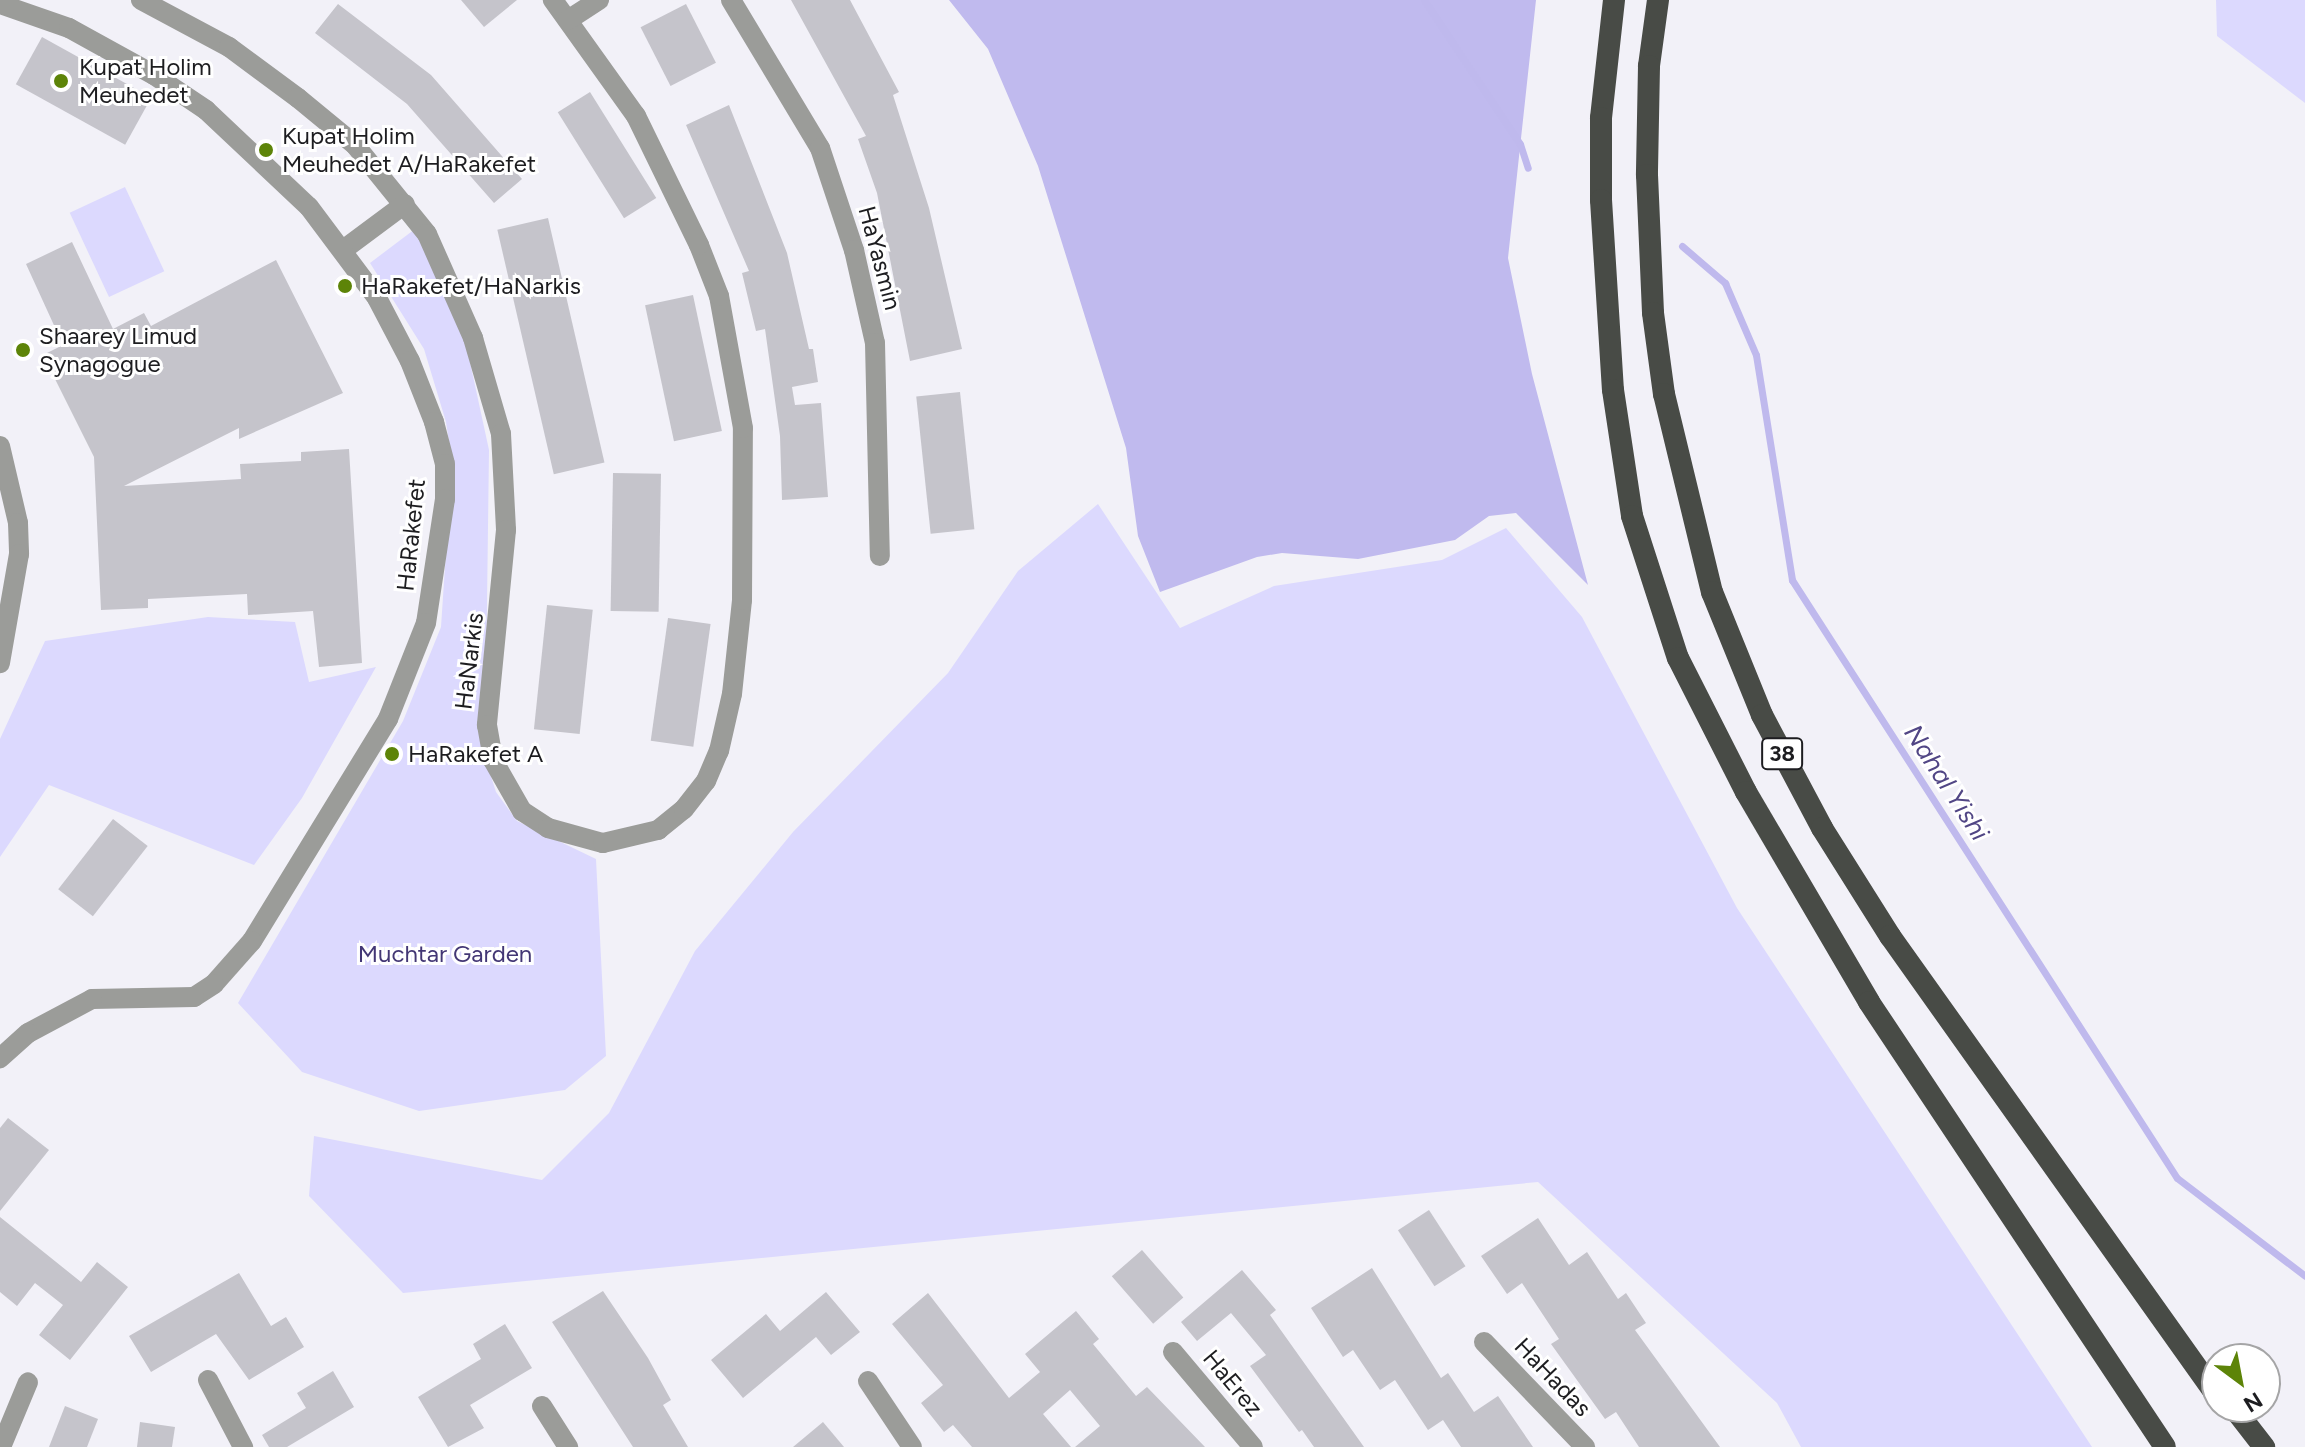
<!DOCTYPE html>
<style>
body{margin:0}
#map{position:relative;width:2305px;height:1447px;overflow:hidden;background:#f2f1f8;font-family:Figtree,sans-serif}
div>[style]{position:absolute}
.green>*{inset:0;background:#dcd9fe;transform-origin:0 0}
.forest>*{inset:0;background:#c0baee}
.stream>*{height:7px;margin:-3.5px;padding:0 3.5px;transform-origin:3.5px;border-radius:3.5px;background:#bfb9ed}
.building>*{inset:0;background:#c5c4cb;transform-origin:0 0}
.minor>*{height:20px;margin:-10px;padding:0 10px;transform-origin:10px;border-radius:10px;background:#9b9c99}
.tertiary>*{height:20px;margin:-10px;padding:0 10px;transform-origin:10px;border-radius:10px;background:#9b9c99}
.trunk>*{height:22px;margin:-11px;padding:0 11px;transform-origin:11px;border-radius:11px;background:#484b46}
.dots>*{width:22px;height:22px;translate:-50% -50%;box-sizing:border-box;border:4px solid #fff;border-radius:50%}
span{translate:-50% -50%;white-space:nowrap;text-align:center;line-height:1.15;-webkit-text-stroke:6px #fff;paint-order:stroke}
.shield-label span{padding:2px 6px;background:#fff;border:2px solid;border-radius:6px;-webkit-text-stroke-width:0}
.shield-label{font-size:22px;color:#1d1d20;font-weight:700}
.poi-label{font-size:24px;color:#1d1d20}
.left{translate:0 -50%;text-align:left}
.street-label{font-size:24px;color:#1d1d20}
.park-label{font-size:24px;color:#433775}
.water-label{font-size:26px;color:#514685;font-style:italic}
.north{position:absolute;left:2201px;top:1343px;width:80px;height:80px;box-sizing:border-box;background:#fff;border:2px solid #a5a5a6;border-radius:50%;rotate:148deg;font-size:22px;font-weight:700;line-height:32px;text-align:center;color:#1d1d20}
.north::after{content:'';display:block;margin:auto;width:28px;height:36px;background:#5d8408;clip-path:polygon(50% 0,100% 100%,50% 72%,0 100%)}
</style>
<div id="map">
<div class="green">
<i style="clip-path:polygon(2216px 0,2305px 0,2305px 103px,2217px 36px)"></i>
<i style="left:125px;top:187px;width:93px;height:61px;rotate:65deg"></i>
<i style="clip-path:polygon(415px 229px,460px 316px,489px 450px,485px 758px,496px 792px,517px 821px,596px 859px,606px 1056px,565px 1090px,419px 1111px,302px 1072px,238px 1003px,403px 721px,441px 627px,452px 462px,446px 422px,424px 349px,370px 263px)"></i>
<i style="clip-path:polygon(1098px 504px,1180px 628px,1274px 586px,1442px 560px,1506px 528px,1582px 617px,1737px 908px,2092px 1447px,1801px 1447px,1777px 1403px,1538px 1182px,403px 1293px,309px 1196px,314px 1136px,542px 1180px,609px 1113px,695px 951px,793px 832px,948px 673px,1018px 571px)"></i>
<i style="clip-path:polygon(208px 617px,295px 622px,309px 682px,376px 667px,302px 798px,254px 865px,49px 785px,0 857px,0 739px,45px 641px)"></i>
</div>
<div class="forest">
<i style="clip-path:polygon(949px 0,1536px 0,1508px 258px,1532px 374px,1588px 585px,1516px 513px,1489px 516px,1455px 540px,1358px 559px,1282px 553px,1257px 557px,1160px 592px,1138px 536px,1126px 448px,1038px 166px,988px 49px)"></i>
</div>
<div class="stream">
<i style="left:1424px;top:0;width:173px;rotate:56.3deg"></i>
<i style="left:1520px;top:144px;width:25px;rotate:72deg"></i>
<i style="left:1682px;top:246px;width:57px;rotate:40.7deg"></i>
<i style="left:1725px;top:283px;width:78px;rotate:66.7deg"></i>
<i style="left:1756px;top:355px;width:228px;rotate:80.9deg"></i>
<i style="left:1792px;top:580px;width:711px;rotate:57.23deg"></i>
<i style="left:2177px;top:1178px;width:161px;rotate:37.4deg"></i>
</div>
<div class="building">
<i style="clip-path:polygon(461px 0,517px 0,484px 27px)"></i>
<i style="clip-path:polygon(791px 0,850px 0,899px 92px,893px 95px,929px 208px,962px 349px,910px 361px,877px 193px,858px 139px,866px 136px)"></i>
<i style="clip-path:polygon(338px 4px,431px 75px,522px 179px,494px 203px,407px 104px,315px 33px)"></i>
<i style="left:686px;top:4px;width:66px;height:51px;rotate:63deg"></i>
<i style="left:42px;top:37px;width:125px;height:54px;rotate:29deg"></i>
<i style="left:590px;top:92px;width:125px;height:38px;rotate:58deg"></i>
<i style="clip-path:polygon(729px 105px,787px 253px,809px 349px,813px 349px,818px 382px,792px 387px,795px 405px,821px 403px,828px 497px,782px 500px,780px 436px,765px 329px,756px 331px,742px 273px,749px 271px,686px 125px)"></i>
<i style="left:548px;top:218px;width:251px;height:52px;rotate:77deg"></i>
<i style="clip-path:polygon(72px 242px,113px 329px,144px 313px,151px 326px,276px 260px,343px 393px,239px 439px,239px 428px,124px 486px,241px 479px,240px 464px,301px 461px,301px 452px,349px 449px,362px 663px,319px 667px,313px 611px,248px 615px,247px 594px,148px 599px,148px 608px,101px 610px,94px 457px,43px 355px,63px 345px,26px 264px)"></i>
<i style="left:693px;top:295px;width:139px;height:49px;rotate:78deg"></i>
<i style="left:960px;top:392px;width:138px;height:44px;rotate:84deg"></i>
<i style="left:613px;top:473px;width:48px;height:138px;rotate:1deg"></i>
<i style="left:547px;top:605px;width:46px;height:125px;rotate:6deg"></i>
<i style="left:668px;top:618px;width:43px;height:124px;rotate:8deg"></i>
<i style="left:113px;top:819px;width:44px;height:89px;rotate:38deg"></i>
<i style="clip-path:polygon(8px 1118px,49px 1150px,0 1211px,0 1128px)"></i>
<i style="left:1429px;top:1210px;width:67px;height:37px;rotate:57deg"></i>
<i style="clip-path:polygon(0 1217px,81px 1282px,97px 1262px,128px 1287px,70px 1360px,39px 1335px,63px 1305px,35px 1283px,17px 1306px,0 1292px)"></i>
<i style="clip-path:polygon(1538px 1218px,1569px 1265px,1587px 1252px,1618px 1299px,1626px 1293px,1646px 1323px,1635px 1330px,1720px 1447px,1639px 1447px,1616px 1412px,1605px 1419px,1551px 1344px,1559px 1339px,1522px 1283px,1507px 1294px,1481px 1256px)"></i>
<i style="left:1142px;top:1250px;width:63px;height:40px;rotate:49deg"></i>
<i style="clip-path:polygon(1372px 1268px,1441px 1378px,1448px 1373px,1474px 1412px,1498px 1396px,1533px 1447px,1461px 1447px,1443px 1420px,1428px 1430px,1395px 1380px,1380px 1390px,1353px 1350px,1343px 1357px,1311px 1308px)"></i>
<i style="clip-path:polygon(1242px 1270px,1276px 1310px,1270px 1315px,1364px 1447px,1314px 1447px,1302px 1430px,1299px 1432px,1250px 1366px,1266px 1355px,1231px 1313px,1197px 1341px,1181px 1322px)"></i>
<i style="clip-path:polygon(239px 1273px,271px 1326px,286px 1317px,304px 1347px,249px 1380px,216px 1334px,151px 1372px,129px 1336px)"></i>
<i style="clip-path:polygon(603px 1291px,648px 1358px,671px 1400px,663px 1405px,688px 1447px,633px 1447px,552px 1322px)"></i>
<i style="clip-path:polygon(826px 1292px,860px 1332px,831px 1355px,816px 1337px,743px 1398px,711px 1360px,766px 1314px,780px 1331px)"></i>
<i style="clip-path:polygon(928px 1293px,1009px 1398px,1040px 1372px,1025px 1354px,1076px 1311px,1099px 1339px,1093px 1344px,1136px 1396px,1147px 1387px,1205px 1447px,1075px 1447px,1100px 1426px,1070px 1390px,1043px 1414px,1071px 1447px,972px 1447px,953px 1425px,944px 1432px,921px 1403px,943px 1385px,892px 1324px)"></i>
<i style="clip-path:polygon(505px 1324px,532px 1368px,470px 1405px,484px 1428px,448px 1447px,418px 1397px,481px 1359px,473px 1344px)"></i>
<i style="clip-path:polygon(333px 1371px,354px 1407px,287px 1447px,269px 1447px,262px 1435px,306px 1408px,297px 1393px)"></i>
<i style="clip-path:polygon(65px 1406px,98px 1419px,87px 1447px,49px 1447px)"></i>
<i style="clip-path:polygon(140px 1422px,175px 1427px,172px 1447px,137px 1447px)"></i>
<i style="clip-path:polygon(823px 1422px,844px 1447px,793px 1447px)"></i>
</div>
<div class="minor">
<i style="left:141px;top:0;width:100px;rotate:28.1deg"></i>
<i style="left:229px;top:47px;width:86px;rotate:36.5deg"></i>
<i style="left:298px;top:98px;width:74px;rotate:39.5deg"></i>
<i style="left:355px;top:145px;width:114px;rotate:51deg"></i>
<i style="left:427px;top:234px;width:114px;rotate:66.1deg"></i>
<i style="left:473px;top:338px;width:100px;rotate:73.7deg"></i>
<i style="left:501px;top:434px;width:96px;rotate:87deg"></i>
<i style="left:506px;top:530px;width:196px;rotate:95.6deg"></i>
<i style="left:487px;top:725px;width:36px;rotate:80deg"></i>
<i style="left:493px;top:760px;width:59px;rotate:60.4deg"></i>
<i style="left:522px;top:811px;width:31px;rotate:33deg"></i>
<i style="left:548px;top:828px;width:57px;rotate:15.3deg"></i>
<i style="left:603px;top:843px;width:57px;rotate:-13.3deg"></i>
<i style="left:658px;top:830px;width:33px;rotate:-39deg"></i>
<i style="left:684px;top:809px;width:36px;rotate:-52deg"></i>
<i style="left:706px;top:781px;width:33px;rotate:-67deg"></i>
<i style="left:719px;top:751px;width:58px;rotate:-77.2deg"></i>
<i style="left:732px;top:694px;width:95px;rotate:-83.9deg"></i>
<i style="left:742px;top:600px;width:172px;rotate:-89.7deg"></i>
<i style="left:743px;top:428px;width:134px;rotate:-100.3deg"></i>
<i style="left:719px;top:296px;width:55px;rotate:-111.4deg"></i>
<i style="left:699px;top:245px;width:144px;rotate:-116deg"></i>
<i style="left:636px;top:116px;width:143px;rotate:-125.6deg"></i>
<i style="left:731px;top:0;width:173px;rotate:59deg"></i>
<i style="left:820px;top:148px;width:108px;rotate:71.6deg"></i>
<i style="left:854px;top:250px;width:95px;rotate:77.3deg"></i>
<i style="left:875px;top:343px;width:213px;rotate:88.7deg"></i>
<i style="left:568px;top:20px;width:37px;rotate:-33deg"></i>
<i style="left:343px;top:250px;width:77px;rotate:-36.6deg"></i>
<i style="left:0;top:446px;width:79px;rotate:76.8deg"></i>
<i style="left:18px;top:523px;width:31px;rotate:88deg"></i>
<i style="left:19px;top:554px;width:111px;rotate:99.9deg"></i>
<i style="left:1484px;top:1342px;width:146px;rotate:46.1deg"></i>
<i style="left:1173px;top:1352px;width:124px;rotate:49.9deg"></i>
<i style="left:208px;top:1380px;width:76px;rotate:62.4deg"></i>
<i style="left:868px;top:1381px;width:79px;rotate:56.3deg"></i>
<i style="left:542px;top:1406px;width:49px;rotate:57.6deg"></i>
<i style="left:1px;top:1447px;width:70px;rotate:-67.4deg"></i>
</div>
<div class="tertiary">
<i style="left:0;top:4px;width:73px;rotate:19.2deg"></i>
<i style="left:69px;top:28px;width:97px;rotate:28.9deg"></i>
<i style="left:154px;top:75px;width:63px;rotate:33.9deg"></i>
<i style="left:206px;top:110px;width:141px;rotate:43.3deg"></i>
<i style="left:309px;top:207px;width:114px;rotate:53.2deg"></i>
<i style="left:377px;top:298px;width:71px;rotate:62.4deg"></i>
<i style="left:410px;top:361px;width:66px;rotate:68.5deg"></i>
<i style="left:434px;top:422px;width:43px;rotate:75.3deg"></i>
<i style="left:445px;top:464px;width:35px;rotate:90deg"></i>
<i style="left:445px;top:499px;width:125px;rotate:98.7deg"></i>
<i style="left:426px;top:623px;width:103px;rotate:111.6deg"></i>
<i style="left:388px;top:719px;width:260px;rotate:121.5deg"></i>
<i style="left:252px;top:941px;width:57px;rotate:131.5deg"></i>
<i style="left:214px;top:984px;width:24px;rotate:147deg"></i>
<i style="left:194px;top:997px;width:102px;rotate:178.9deg"></i>
<i style="left:92px;top:999px;width:72px;rotate:152deg"></i>
<i style="left:28px;top:1033px;width:38px;rotate:138deg"></i>
</div>
<div class="trunk">
<i style="left:1614px;top:0;width:119px;rotate:96.3deg"></i>
<i style="left:1601px;top:118px;width:82px;rotate:90deg"></i>
<i style="left:1601px;top:200px;width:190px;rotate:86.4deg"></i>
<i style="left:1613px;top:390px;width:127px;rotate:81.4deg"></i>
<i style="left:1632px;top:516px;width:149px;rotate:72.1deg"></i>
<i style="left:1678px;top:658px;width:150px;rotate:63.1deg"></i>
<i style="left:1746px;top:792px;width:243px;rotate:59.6deg"></i>
<i style="left:1869px;top:1002px;width:534px;rotate:56.37deg"></i>
<i style="left:1658px;top:0;width:67px;rotate:97.8deg"></i>
<i style="left:1649px;top:66px;width:109px;rotate:91.1deg"></i>
<i style="left:1647px;top:175px;width:138px;rotate:87.5deg"></i>
<i style="left:1653px;top:313px;width:82px;rotate:82.3deg"></i>
<i style="left:1664px;top:394px;width:204px;rotate:76.4deg"></i>
<i style="left:1712px;top:592px;width:133px;rotate:67.9deg"></i>
<i style="left:1762px;top:715px;width:128px;rotate:62deg"></i>
<i style="left:1822px;top:828px;width:128px;rotate:57.8deg"></i>
<i style="left:1890px;top:936px;width:564px;rotate:54.59deg"></i>
<i style="left:2233px;top:1407px;width:51px;rotate:52.2deg"></i>
</div>
<div class="dots">
<i style="left:61px;top:81px;background:#5d8408"></i>
<i style="left:266px;top:150px;background:#5d8408"></i>
<i style="left:345px;top:286px;background:#5d8408"></i>
<i style="left:23px;top:350px;background:#5d8408"></i>
<i style="left:392px;top:754px;background:#5d8408"></i>
</div>
<div class="shield-label">
<span style="left:1782px;top:754px">38</span>
</div>
<div class="poi-label">
<span class="left" style="left:79px;top:81px">Kupat Holim<br>Meuhedet</span>
<span class="left" style="left:282px;top:150px">Kupat Holim<br>Meuhedet A/HaRakefet</span>
<span class="left" style="left:361px;top:286px">HaRakefet/HaNarkis</span>
<span class="left" style="left:39px;top:350px">Shaarey Limud<br>Synagogue</span>
<span class="left" style="left:408px;top:754px">HaRakefet A</span>
</div>
<div class="street-label">
<span style="left:880px;top:258px;rotate:75deg">HaYasmin</span>
<span style="left:411px;top:535px;rotate:-84deg">HaRakefet</span>
<span style="left:469px;top:661px;rotate:-83deg">HaNarkis</span>
<span style="left:1553px;top:1377px;rotate:46deg">HaHadas</span>
<span style="left:1233px;top:1383px;rotate:50deg">HaErez</span>
</div>
<div class="park-label">
<span style="left:445px;top:954px">Muchtar Garden</span>
</div>
<div class="water-label">
<span style="left:1946px;top:783px;rotate:57deg">Nahal Yishi</span>
</div>
<div class="north">N</div>
</div>
